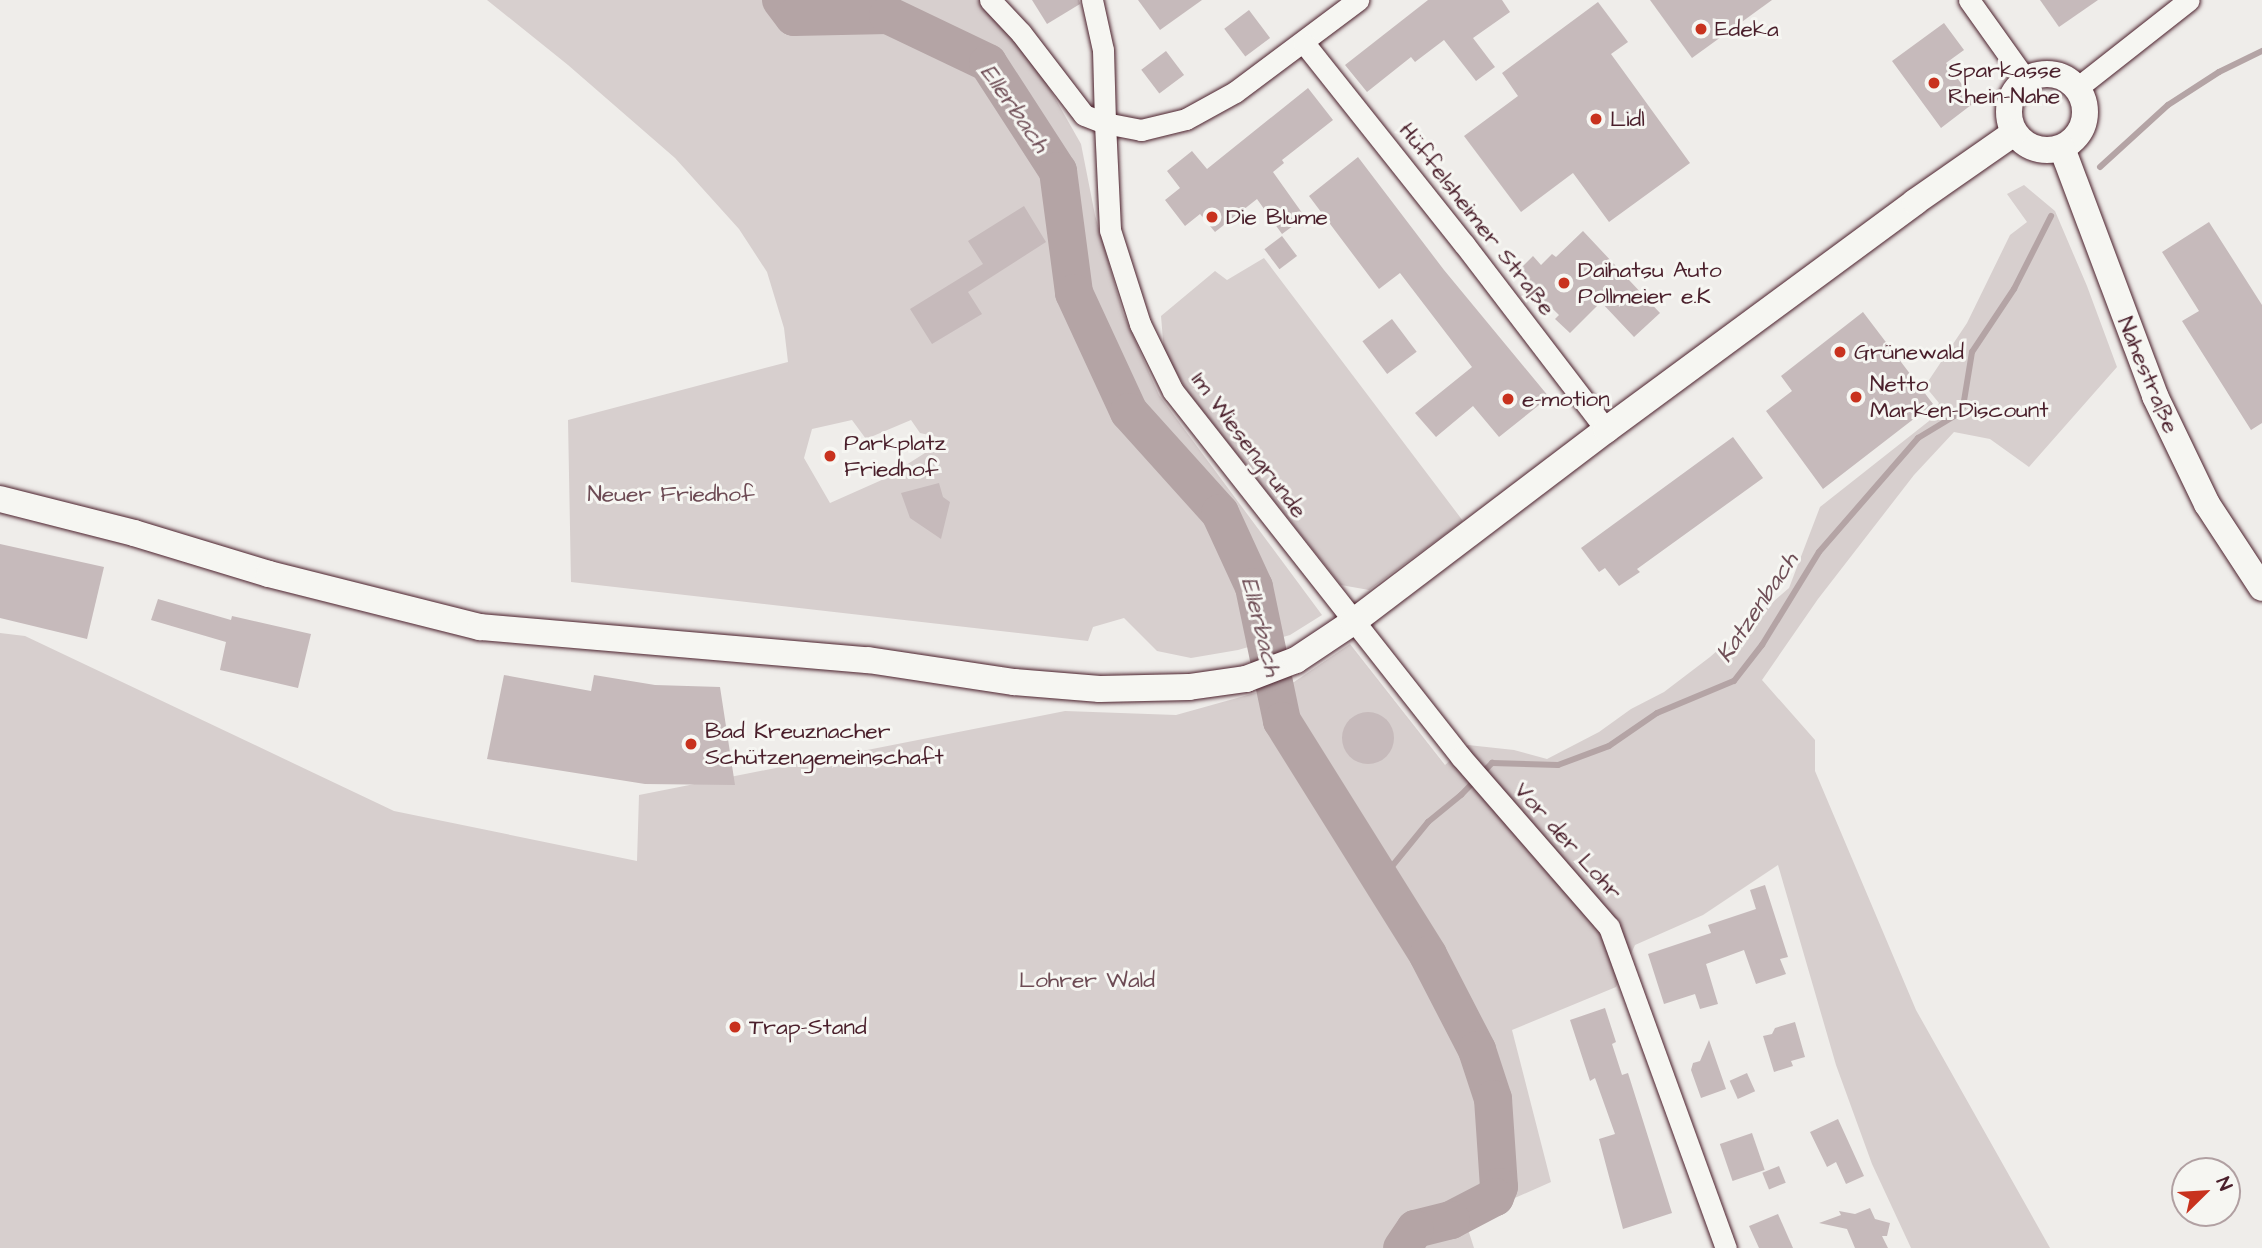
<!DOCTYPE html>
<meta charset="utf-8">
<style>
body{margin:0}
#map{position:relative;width:2262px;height:1248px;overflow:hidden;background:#efedea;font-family:"Architects Daughter",sans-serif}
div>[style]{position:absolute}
.green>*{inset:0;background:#d7cfce}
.stream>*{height:6px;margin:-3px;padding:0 3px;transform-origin:3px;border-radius:3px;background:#b4a4a5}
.river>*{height:38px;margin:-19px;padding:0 19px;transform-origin:19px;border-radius:19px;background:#b4a4a5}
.building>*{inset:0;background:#c6babb;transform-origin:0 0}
.round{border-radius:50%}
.roads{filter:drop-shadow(0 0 2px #4a1f2b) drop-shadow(0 0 2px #4a1f2b)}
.minor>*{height:21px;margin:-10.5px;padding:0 10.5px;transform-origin:10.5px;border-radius:10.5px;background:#f6f6f2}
.major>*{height:26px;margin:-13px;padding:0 13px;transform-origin:13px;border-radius:13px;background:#f6f6f2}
.major>.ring{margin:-13px;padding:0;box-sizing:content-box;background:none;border:26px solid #f6f6f2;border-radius:50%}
.dots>*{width:19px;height:19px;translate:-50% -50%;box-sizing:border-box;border:4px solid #f6f6f2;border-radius:50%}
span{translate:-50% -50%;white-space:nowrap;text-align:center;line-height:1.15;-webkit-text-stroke:6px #f6f6f2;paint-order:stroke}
.poi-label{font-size:23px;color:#4a1f2b}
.left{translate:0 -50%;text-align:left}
.street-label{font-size:23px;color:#4a1f2b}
.park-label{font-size:23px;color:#6d4b54}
.water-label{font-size:24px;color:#6f4e56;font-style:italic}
.north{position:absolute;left:2171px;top:1157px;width:70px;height:70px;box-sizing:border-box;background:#f6f6f2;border:2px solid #b1a0a2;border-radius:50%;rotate:66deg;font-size:19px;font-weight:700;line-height:28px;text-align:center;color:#4a1f2b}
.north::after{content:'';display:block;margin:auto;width:24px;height:32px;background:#c8321e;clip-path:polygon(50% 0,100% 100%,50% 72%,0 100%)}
</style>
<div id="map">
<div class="green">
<i style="clip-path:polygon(evenodd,487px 0,988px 0,1043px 77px,1081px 144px,1095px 215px,1123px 313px,1159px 395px,1322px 615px,1290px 635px,1238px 650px,1191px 658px,1157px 651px,1124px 618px,1093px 627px,1088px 641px,571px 582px,568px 420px,788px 362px,784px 328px,767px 272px,739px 229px,675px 158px,568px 65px,487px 0,852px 420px,866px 439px,911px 420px,920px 433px,947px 439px,884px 479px,830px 503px,804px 458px,812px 429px,852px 420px)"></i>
<i style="clip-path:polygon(2024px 185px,2055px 211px,2087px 286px,2117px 367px,2029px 467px,1990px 439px,1954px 432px,1914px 475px,1818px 599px,1762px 680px,1815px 740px,1815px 771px,1916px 1010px,2050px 1248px,1911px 1248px,1872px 1164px,1836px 1065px,1778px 865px,1703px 915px,1635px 945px,1616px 987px,1512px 1030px,1551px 1182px,1465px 1220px,1474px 1248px,0 1248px,0 633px,25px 636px,394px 811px,637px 861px,639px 795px,1065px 711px,1176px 715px,1294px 682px,1350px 644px,1445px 765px,1468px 745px,1514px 750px,1547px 759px,1599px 732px,1631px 709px,1664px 692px,1710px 657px,1789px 588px,1820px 507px,1929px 421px,1939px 403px,1925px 386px,1967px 323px,2010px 235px,2027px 222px,2007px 194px)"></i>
<i style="clip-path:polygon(1264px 258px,1463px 521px,1369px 590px,1341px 585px,1188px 392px,1164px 352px,1161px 316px,1215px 271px,1227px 280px)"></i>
</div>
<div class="stream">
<i style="left:2100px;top:167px;width:92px;rotate:-42.4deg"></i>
<i style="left:2168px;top:105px;width:61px;rotate:-32.9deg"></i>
<i style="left:2219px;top:72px;width:48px;rotate:-26deg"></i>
<i style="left:1380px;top:881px;width:76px;rotate:-50.9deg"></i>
<i style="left:1428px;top:822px;width:43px;rotate:-39.3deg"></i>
<i style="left:1461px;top:795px;width:45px;rotate:-45.9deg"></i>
<i style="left:1492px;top:763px;width:66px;rotate:1.7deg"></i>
<i style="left:1558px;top:765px;width:54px;rotate:-20.4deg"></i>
<i style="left:1609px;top:746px;width:58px;rotate:-34.5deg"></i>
<i style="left:1657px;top:713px;width:83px;rotate:-22.6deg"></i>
<i style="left:1734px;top:681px;width:46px;rotate:-52.1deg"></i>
<i style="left:1762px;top:645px;width:109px;rotate:-58.5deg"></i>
<i style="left:1819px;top:552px;width:151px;rotate:-49deg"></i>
<i style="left:1918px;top:438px;width:44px;rotate:-31.2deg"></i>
<i style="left:1956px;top:415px;width:11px;rotate:-49deg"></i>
<i style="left:1963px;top:407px;width:56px;rotate:-80.7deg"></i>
<i style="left:1972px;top:352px;width:76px;rotate:-56.3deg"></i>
<i style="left:2014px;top:289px;width:82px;rotate:-63.1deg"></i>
</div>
<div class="river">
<i style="left:781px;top:0;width:21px;rotate:53deg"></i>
<i style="left:794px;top:17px;width:94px;rotate:-1.2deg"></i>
<i style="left:888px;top:15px;width:111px;rotate:25.6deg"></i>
<i style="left:988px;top:63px;width:129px;rotate:57.1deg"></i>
<i style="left:1058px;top:171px;width:123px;rotate:82.5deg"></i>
<i style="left:1074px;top:293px;width:131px;rotate:65.2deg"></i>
<i style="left:1129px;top:412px;width:136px;rotate:48deg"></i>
<i style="left:1220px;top:513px;width:81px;rotate:65.3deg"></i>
<i style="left:1254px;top:587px;width:137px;rotate:78.2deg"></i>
<i style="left:1282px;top:721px;width:276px;rotate:58deg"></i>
<i style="left:1428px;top:955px;width:107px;rotate:62.7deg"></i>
<i style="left:1477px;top:1050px;width:52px;rotate:71.9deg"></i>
<i style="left:1493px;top:1099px;width:88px;rotate:86.1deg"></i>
<i style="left:1499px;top:1187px;width:11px;rotate:112deg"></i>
<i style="left:1495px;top:1197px;width:50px;rotate:152.4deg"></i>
<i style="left:1451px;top:1220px;width:37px;rotate:166deg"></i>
<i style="left:1415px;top:1229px;width:23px;rotate:124deg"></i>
</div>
<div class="building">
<i style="clip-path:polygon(1032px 0,1079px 0,1080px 4px,1047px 24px)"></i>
<i style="clip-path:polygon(1138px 0,1202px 0,1160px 30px)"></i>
<i style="clip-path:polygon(1428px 0,1502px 0,1510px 12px,1473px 38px,1495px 67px,1476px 81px,1444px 40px,1415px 62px,1411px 57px,1367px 92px,1345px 65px)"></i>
<i style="clip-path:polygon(1650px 0,1772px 0,1692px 58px)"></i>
<i style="clip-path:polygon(2040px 0,2098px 0,2059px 27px)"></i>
<i style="clip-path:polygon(1598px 2px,1628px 42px,1611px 54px,1690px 163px,1609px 222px,1573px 173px,1521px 212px,1464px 136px,1518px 96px,1502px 73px)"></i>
<i style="left:1249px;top:10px;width:35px;height:31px;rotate:53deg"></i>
<i style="clip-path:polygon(1944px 23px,1964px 50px,1946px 63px,1975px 102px,1941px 128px,1892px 61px)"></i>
<i style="left:1166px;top:51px;width:30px;height:31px;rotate:53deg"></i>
<i style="clip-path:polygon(1308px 88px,1333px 120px,1282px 160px,1284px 163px,1273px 172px,1305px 217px,1282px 234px,1257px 199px,1215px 232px,1200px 214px,1185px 226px,1165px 200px,1180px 188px,1167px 171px,1192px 151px,1207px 169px)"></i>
<i style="clip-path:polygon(1358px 157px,1444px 270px,1549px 397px,1499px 437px,1473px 406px,1436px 437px,1415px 413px,1472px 367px,1400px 273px,1379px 289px,1309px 196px)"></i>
<i style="clip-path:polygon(1024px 206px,1046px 242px,968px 292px,982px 314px,932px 344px,910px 309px,983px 264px,968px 241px)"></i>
<i style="clip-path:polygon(2209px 222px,2262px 305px,2262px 423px,2251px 430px,2182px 321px,2199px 311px,2162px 252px)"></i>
<i style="clip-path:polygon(1583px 231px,1660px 313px,1634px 337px,1601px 302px,1570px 333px,1555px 319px,1559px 315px,1516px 273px,1533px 256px,1541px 265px,1552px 254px,1556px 257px)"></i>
<i style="left:1282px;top:236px;width:25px;height:22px;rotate:53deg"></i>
<i style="clip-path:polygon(1863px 312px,1933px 404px,1823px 489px,1766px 411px,1792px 391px,1781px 376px)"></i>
<i style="left:1392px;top:319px;width:41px;height:37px;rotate:53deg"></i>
<i style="clip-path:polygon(1733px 437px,1763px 478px,1637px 569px,1640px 572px,1619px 586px,1605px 568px,1599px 572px,1581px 548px)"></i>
<i style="clip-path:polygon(939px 483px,943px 497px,950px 502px,941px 539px,910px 518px,901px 493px)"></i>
<i style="clip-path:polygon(0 544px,104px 567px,87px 639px,0 618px)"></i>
<i style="clip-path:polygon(158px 599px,231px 620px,232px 616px,311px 634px,298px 688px,220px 670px,226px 642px,151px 620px)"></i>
<i style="clip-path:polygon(504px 675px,591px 691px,594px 675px,655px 685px,720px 687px,735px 785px,645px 784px,487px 759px)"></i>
<i class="round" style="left:1342px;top:712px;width:52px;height:52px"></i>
<i style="clip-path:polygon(1765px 885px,1788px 957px,1780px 959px,1786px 974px,1756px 984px,1744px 950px,1706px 964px,1718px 1004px,1700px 1009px,1695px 994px,1664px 1004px,1648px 954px,1711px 933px,1708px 925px,1756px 909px,1750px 890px)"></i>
<i style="clip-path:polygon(1605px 1008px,1616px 1042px,1612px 1044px,1622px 1075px,1628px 1073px,1672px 1213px,1623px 1229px,1599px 1139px,1615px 1134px,1595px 1078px,1590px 1081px,1570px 1020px)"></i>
<i style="clip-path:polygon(1795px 1022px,1805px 1057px,1791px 1061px,1793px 1066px,1774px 1072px,1763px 1036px,1772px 1034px,1775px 1028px)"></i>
<i style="clip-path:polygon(1709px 1040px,1726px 1089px,1701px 1098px,1691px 1070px,1693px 1063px,1700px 1061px)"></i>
<i style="left:1747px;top:1073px;width:20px;height:19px;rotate:66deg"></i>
<i style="clip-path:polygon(1838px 1119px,1864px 1176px,1846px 1184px,1836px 1162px,1827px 1167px,1810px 1132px)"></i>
<i style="left:1752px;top:1133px;width:39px;height:34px;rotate:71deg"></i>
<i style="left:1779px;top:1166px;width:18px;height:18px;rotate:68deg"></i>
<i style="clip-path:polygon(1870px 1208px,1875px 1219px,1890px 1223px,1887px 1236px,1882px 1236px,1888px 1248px,1855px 1248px,1847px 1229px,1819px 1223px,1841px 1215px,1839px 1211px,1855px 1214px)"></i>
<i style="clip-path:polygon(1778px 1214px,1793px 1248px,1759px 1248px,1749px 1226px)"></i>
</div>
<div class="roads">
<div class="minor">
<i style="left:990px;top:0;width:45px;rotate:46.8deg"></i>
<i style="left:1021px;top:33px;width:103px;rotate:52.5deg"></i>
<i style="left:1084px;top:115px;width:22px;rotate:21deg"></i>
<i style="left:1105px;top:123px;width:107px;rotate:87.3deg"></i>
<i style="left:1110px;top:230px;width:99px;rotate:72.3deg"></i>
<i style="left:1140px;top:324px;width:75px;rotate:63.8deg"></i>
<i style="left:1173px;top:391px;width:466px;rotate:51.8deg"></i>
<i style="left:1461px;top:757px;width:225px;rotate:49deg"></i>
<i style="left:1609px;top:927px;width:342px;rotate:70deg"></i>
<i style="left:1092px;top:0;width:51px;rotate:77.6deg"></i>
<i style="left:1103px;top:50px;width:73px;rotate:88.4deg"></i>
<i style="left:1105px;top:123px;width:37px;rotate:11deg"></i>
<i style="left:1141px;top:130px;width:46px;rotate:-13.7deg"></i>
<i style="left:1186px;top:119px;width:56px;rotate:-28.9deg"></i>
<i style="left:1235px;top:92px;width:154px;rotate:-36.8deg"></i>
<i style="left:1969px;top:0;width:98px;rotate:54.5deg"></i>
<i style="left:1304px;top:43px;width:257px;rotate:51.5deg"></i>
<i style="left:1464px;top:244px;width:234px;rotate:52.6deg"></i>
<i style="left:2077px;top:88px;width:142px;rotate:-38.2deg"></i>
</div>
<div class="major">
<i class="ring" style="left:2009px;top:74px;width:50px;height:50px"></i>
<i style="left:2062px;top:148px;width:265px;rotate:69.4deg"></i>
<i style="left:2155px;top:396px;width:120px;rotate:64.3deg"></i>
<i style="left:2207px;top:504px;width:100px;rotate:56.8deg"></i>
<i style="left:0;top:499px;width:138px;rotate:14.2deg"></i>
<i style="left:134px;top:533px;width:141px;rotate:16.9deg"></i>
<i style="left:269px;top:574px;width:218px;rotate:14.1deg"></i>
<i style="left:480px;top:627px;width:389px;rotate:4.9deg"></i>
<i style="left:868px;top:660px;width:148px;rotate:8.6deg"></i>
<i style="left:1014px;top:682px;width:86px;rotate:4.7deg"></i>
<i style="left:1100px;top:689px;width:89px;rotate:-1.3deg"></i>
<i style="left:1189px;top:687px;width:58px;rotate:-8deg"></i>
<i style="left:1246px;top:679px;width:53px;rotate:-20.8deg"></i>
<i style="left:1296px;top:660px;width:69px;rotate:-33.7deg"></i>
<i style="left:1353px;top:622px;width:318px;rotate:-37.2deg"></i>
<i style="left:1606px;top:430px;width:384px;rotate:-36.4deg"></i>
<i style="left:1915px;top:202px;width:121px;rotate:-34.9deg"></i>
</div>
</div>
<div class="dots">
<i style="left:1701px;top:29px;background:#c8321e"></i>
<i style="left:1934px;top:83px;background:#c8321e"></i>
<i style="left:1596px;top:119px;background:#c8321e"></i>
<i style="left:1212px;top:217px;background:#c8321e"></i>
<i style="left:1564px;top:283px;background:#c8321e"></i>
<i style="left:1840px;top:352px;background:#c8321e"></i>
<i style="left:1856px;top:397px;background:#c8321e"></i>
<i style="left:1508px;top:399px;background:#c8321e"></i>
<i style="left:830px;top:456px;background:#c8321e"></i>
<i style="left:691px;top:744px;background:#c8321e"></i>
<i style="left:735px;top:1027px;background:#c8321e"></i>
</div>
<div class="poi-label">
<span class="left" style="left:1715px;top:29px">Edeka</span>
<span class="left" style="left:1948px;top:83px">Sparkasse<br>Rhein-Nahe</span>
<span class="left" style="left:1610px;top:119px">Lidl</span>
<span class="left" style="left:1226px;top:217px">Die Blume</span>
<span class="left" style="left:1578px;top:283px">Daihatsu Auto<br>Pollmeier e.K</span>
<span class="left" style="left:1854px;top:352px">Grünewald</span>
<span class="left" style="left:1870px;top:397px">Netto<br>Marken-Discount</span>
<span class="left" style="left:1522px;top:399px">e-motion</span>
<span class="left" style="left:844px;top:456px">Parkplatz<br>Friedhof</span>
<span class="left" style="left:705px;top:744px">Bad Kreuznacher<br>Schützengemeinschaft</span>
<span class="left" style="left:749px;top:1027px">Trap-Stand</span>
</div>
<div class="street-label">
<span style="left:1477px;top:219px;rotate:52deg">Hüffelsheimer Straße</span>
<span style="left:2148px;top:375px;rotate:67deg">Nahestraße</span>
<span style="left:1249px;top:445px;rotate:53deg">Im Wiesengrunde</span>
<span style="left:1568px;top:841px;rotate:48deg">Vor der Lohr</span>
</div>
<div class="park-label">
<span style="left:671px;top:494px">Neuer Friedhof</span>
<span style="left:1087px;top:980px">Lohrer Wald</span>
</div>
<div class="water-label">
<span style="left:1014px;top:109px;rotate:55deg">Ellerbach</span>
<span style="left:1758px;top:608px;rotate:-56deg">Katzenbach</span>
<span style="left:1260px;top:627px;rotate:76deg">Ellerbach</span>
</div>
<div class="north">N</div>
</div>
